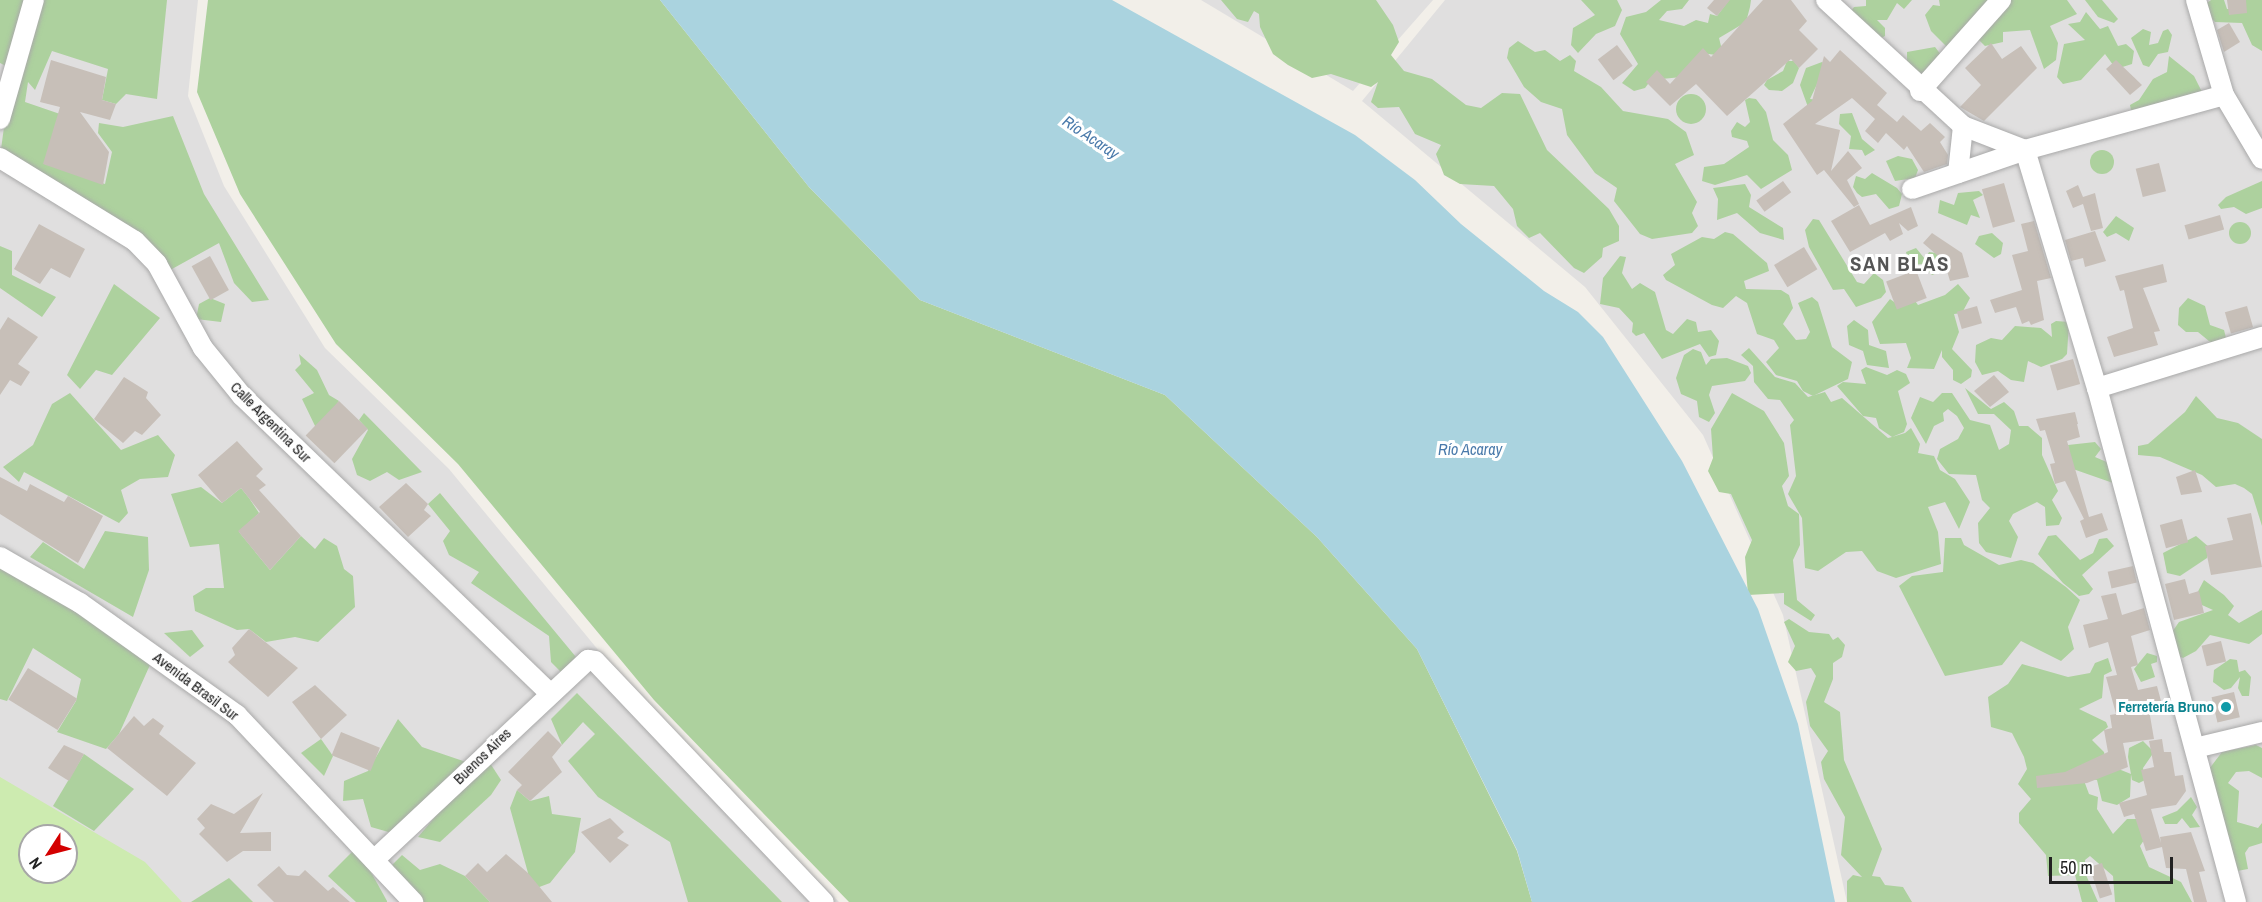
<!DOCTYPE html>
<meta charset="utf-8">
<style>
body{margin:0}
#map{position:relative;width:2262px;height:902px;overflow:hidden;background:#f2efe9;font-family:"Archivo Narrow",sans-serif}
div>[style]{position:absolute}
.residential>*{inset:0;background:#e0dfdf}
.grass>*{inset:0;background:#cdebb0}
.forest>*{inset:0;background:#add19e}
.round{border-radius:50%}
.water>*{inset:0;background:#aad3df}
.building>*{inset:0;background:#c7bfb8;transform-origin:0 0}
.roads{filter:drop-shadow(0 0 2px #a9a9a9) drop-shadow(0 0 2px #a9a9a9)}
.minor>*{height:20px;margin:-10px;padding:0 10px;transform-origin:10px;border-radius:10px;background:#fff}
.dots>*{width:16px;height:16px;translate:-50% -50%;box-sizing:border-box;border:3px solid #fff;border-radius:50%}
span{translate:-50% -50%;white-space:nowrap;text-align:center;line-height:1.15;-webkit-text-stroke:6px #fff;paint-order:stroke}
.street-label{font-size:15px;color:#222}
.culture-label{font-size:15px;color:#0d838f;font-weight:700}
.right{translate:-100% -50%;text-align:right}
.water-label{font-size:16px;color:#4a7aab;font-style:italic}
.district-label{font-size:21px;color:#555;font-weight:700;letter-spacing:1.5px}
.north{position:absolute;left:18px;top:824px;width:60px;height:60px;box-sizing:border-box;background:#fff;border:2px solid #a7a7a7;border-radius:50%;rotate:234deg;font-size:16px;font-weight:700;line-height:24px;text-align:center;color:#222}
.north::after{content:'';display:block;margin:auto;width:21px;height:27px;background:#d40000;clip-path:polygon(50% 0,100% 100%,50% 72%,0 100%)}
.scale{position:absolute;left:2049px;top:857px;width:124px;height:27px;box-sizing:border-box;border:3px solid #222;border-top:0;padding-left:8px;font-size:18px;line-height:21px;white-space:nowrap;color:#222;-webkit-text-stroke:4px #fff;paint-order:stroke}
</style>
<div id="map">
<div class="residential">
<i style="clip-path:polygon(evenodd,0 0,198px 0,188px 96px,224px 186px,325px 348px,449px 469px,646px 708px,839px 902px,0 902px,0 0,30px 836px,66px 836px,66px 872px,30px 872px,30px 836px)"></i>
<i style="clip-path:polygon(1201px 0,1433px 0,1353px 91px)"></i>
<i style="clip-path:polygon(1445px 0,2262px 0,2262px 902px,1847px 902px,1783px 615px,1703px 435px,1585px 287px,1362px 101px)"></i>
</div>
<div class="grass">
<i style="clip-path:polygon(evenodd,0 777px,145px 862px,182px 902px,0 902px,0 777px,30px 836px,66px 836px,66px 872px,30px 872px,30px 836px)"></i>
</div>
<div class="forest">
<i style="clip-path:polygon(0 0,30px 0,6px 66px,0 63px)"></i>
<i style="clip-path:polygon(44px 0,167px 0,157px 99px,126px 94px,116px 104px,102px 100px,108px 69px,52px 51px,35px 90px,28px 82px,25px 102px,60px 114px,45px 164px,105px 184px,112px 152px,98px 133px,99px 123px,123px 127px,173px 116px,204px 194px,269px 300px,252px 302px,234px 283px,219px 243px,163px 274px,142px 240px,0 157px,8px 97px)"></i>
<i style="clip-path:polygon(208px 0,660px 0,809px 187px,920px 300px,1165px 395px,1317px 537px,1417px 649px,1517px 851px,1532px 902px,849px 902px,654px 700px,458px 464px,336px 344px,240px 194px,197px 92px)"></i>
<i style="clip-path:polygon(1221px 0,1376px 0,1393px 25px,1399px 42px,1391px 55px,1404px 71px,1432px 79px,1466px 105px,1481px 108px,1502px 93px,1520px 94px,1547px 150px,1609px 209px,1619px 226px,1619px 241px,1603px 248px,1602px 257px,1584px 273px,1574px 268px,1540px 233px,1529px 238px,1517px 226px,1513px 209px,1494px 186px,1460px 184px,1444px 175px,1436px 154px,1441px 145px,1415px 134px,1399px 107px,1378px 108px,1371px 102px,1378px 82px,1371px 87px,1331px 74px,1312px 78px,1288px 65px,1273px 54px,1260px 27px,1259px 14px,1254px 11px,1248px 22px,1237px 19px)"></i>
<i style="clip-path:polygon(1581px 0,1617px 0,1622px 10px,1615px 26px,1596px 34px,1578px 53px,1571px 45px,1573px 28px,1595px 15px)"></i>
<i style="clip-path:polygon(1661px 0,1689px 0,1682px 9px,1667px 11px,1659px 20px,1684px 26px,1696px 20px,1708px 23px,1710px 14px,1717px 16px,1729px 0,1751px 0,1750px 7px,1746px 22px,1719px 38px,1722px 50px,1716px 55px,1702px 53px,1682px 77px,1651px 80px,1645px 88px,1634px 91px,1622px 83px,1638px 64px,1620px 34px,1626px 17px,1646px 12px)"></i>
<i style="clip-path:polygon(1866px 0,1912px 0,1904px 9px,1897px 3px,1887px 20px,1877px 20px,1885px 28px,1885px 36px,1875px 42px,1848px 15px,1854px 7px,1866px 6px)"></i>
<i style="clip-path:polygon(1939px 0,2067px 0,2077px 14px,2050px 26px,2058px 43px,2056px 60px,2044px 69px,2030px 30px,2003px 32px,2003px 42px,1985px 46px,1978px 39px,1947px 47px,1931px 31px,1925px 15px,1933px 5px,1940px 6px)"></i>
<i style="clip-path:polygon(2085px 0,2102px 0,2118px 19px,2114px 23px,2098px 17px)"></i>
<i style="clip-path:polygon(2211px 0,2224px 0,2227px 9px,2234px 9px,2244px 0,2262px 0,2262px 51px,2252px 45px,2242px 23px,2215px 22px,2206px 13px,2203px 6px)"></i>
<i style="clip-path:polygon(2086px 12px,2100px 29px,2108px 26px,2118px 46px,2126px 44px,2134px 51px,2132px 64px,2116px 69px,2105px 54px,2081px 80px,2063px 84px,2057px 77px,2064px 44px,2085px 40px,2068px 24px,2080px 22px)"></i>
<i style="clip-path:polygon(2143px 29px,2151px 32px,2149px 45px,2158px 43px,2163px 31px,2168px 29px,2172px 35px,2168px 52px,2158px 54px,2149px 67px,2143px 65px,2131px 38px)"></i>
<i style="clip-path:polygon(1518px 41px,1535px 52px,1545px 50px,1560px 61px,1570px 55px,1576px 61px,1574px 71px,1601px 87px,1623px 111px,1668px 119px,1686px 132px,1694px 155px,1675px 164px,1697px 202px,1692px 213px,1698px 226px,1692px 233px,1652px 239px,1640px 234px,1614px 201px,1617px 188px,1595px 173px,1567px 135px,1562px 109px,1541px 102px,1524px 87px,1507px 58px,1509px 48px)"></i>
<i style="clip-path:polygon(1935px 47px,1945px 60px,1909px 83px,1901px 59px,1907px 61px,1907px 52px)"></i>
<i style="clip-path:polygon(2169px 56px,2194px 76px,2204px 96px,2143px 117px,2131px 110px,2130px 105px,2139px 100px,2153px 79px,2167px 72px)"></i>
<i style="clip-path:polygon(1787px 61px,1794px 61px,1799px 68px,1793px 83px,1782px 91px,1769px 90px,1764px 85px,1767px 80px,1783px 71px)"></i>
<i style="clip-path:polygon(1822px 62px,1826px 65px,1810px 99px,1820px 100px,1823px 114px,1821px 120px,1813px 121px,1800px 85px,1806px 68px)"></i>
<i class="round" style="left:1676px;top:94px;width:30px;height:30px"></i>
<i style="clip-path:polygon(1749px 98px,1756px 99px,1766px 112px,1773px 140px,1788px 155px,1792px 170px,1761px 189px,1747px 175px,1715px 185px,1702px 181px,1704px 167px,1724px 164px,1749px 147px,1747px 141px,1732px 137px,1731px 131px,1737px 122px,1745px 127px,1750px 122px,1745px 100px)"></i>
<i style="clip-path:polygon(1852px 113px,1862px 139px,1875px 150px,1865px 156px,1862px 150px,1849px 149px,1851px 136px,1839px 124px,1840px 114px)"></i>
<i class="round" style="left:2090px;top:150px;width:24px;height:24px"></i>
<i style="clip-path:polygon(1898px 156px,1912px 159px,1918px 170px,1915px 178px,1895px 181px,1886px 161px)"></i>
<i style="clip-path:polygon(1872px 173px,1897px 188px,1902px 194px,1899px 206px,1889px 209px,1876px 194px,1862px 197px,1857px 193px,1853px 187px,1856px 176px,1865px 179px)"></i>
<i style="clip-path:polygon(2262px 181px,2262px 208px,2246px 214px,2234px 207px,2221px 209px,2218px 205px,2226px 197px)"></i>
<i style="clip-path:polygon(1745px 184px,1751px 195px,1749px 207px,1783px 228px,1784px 240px,1760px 233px,1737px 213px,1717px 220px,1718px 199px,1713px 188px)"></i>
<i style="clip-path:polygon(1979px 191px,1983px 195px,1973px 200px,1980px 218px,1971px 215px,1967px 225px,1938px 213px,1940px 200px,1954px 205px,1958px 193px)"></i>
<i style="clip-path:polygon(2116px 216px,2134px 228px,2129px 241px,2116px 233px,2107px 237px,2103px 232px)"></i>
<i style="clip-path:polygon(1813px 219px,1819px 220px,1857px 282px,1864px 284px,1874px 273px,1883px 280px,1886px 292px,1881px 298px,1856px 307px,1844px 289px,1833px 290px,1809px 247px,1805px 230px)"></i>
<i class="round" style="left:2229px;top:222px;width:22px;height:22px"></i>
<i style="clip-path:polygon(1725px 232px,1733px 234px,1767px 263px,1769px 271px,1744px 281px,1746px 289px,1781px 290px,1789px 295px,1793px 308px,1783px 324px,1796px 340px,1806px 339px,1810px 332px,1798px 303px,1812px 297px,1818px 302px,1832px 347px,1852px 362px,1848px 379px,1813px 396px,1803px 391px,1797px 381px,1776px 375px,1766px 362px,1779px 348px,1774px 340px,1757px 334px,1747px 303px,1736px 296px,1723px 308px,1712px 305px,1666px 280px,1663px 275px,1675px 265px,1671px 254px,1702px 237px,1714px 239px)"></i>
<i style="clip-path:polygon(1992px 233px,2003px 243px,2001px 254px,1994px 258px,1975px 244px,1979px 236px)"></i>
<i style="clip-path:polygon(0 246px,12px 251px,12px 275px,56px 297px,42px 317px,0 288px)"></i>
<i style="clip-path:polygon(1916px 248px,1925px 259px,1929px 252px,1944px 254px,1948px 269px,1932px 275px,1923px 264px,1909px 265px,1906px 252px)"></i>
<i style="clip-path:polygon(1620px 256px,1626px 257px,1622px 273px,1632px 289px,1640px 283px,1655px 292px,1666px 330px,1673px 334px,1687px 319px,1696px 322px,1698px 332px,1711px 330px,1719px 341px,1716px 355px,1709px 357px,1700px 344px,1662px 359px,1644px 333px,1636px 336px,1632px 332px,1633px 323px,1619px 308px,1600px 304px,1603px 278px)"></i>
<i style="clip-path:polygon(114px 284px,160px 318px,112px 375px,96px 370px,80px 389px,67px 375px)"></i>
<i style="clip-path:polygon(1958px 284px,1970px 298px,1962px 313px,1954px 314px,1959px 332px,1952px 349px,1972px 370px,1971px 377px,1961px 384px,1953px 380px,1953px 370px,1942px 357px,1942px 350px,1934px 369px,1907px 368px,1911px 358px,1906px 343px,1880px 344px,1872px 322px,1890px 299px,1901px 307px,1913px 298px,1918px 305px,1945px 295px)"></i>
<i style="clip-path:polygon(210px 298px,225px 304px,221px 322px,196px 319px,199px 304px)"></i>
<i style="clip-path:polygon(2188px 298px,2205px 306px,2210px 325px,2224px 330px,2226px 338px,2215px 346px,2198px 332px,2186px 332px,2178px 325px,2179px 308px)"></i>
<i style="clip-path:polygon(1854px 320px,1868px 330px,1869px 345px,1886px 351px,1889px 368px,1867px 365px,1863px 351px,1849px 345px,1847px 326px)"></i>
<i style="clip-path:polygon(2056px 321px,2069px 322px,2067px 354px,2062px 359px,2041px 367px,2028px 361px,2024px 382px,2011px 380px,1998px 371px,1982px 375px,1975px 362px,1976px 345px,1991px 338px,2002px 340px,2015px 326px,2041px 328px,2052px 337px,2051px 324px)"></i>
<i style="clip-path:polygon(1749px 348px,1775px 377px,1795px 383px,1808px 397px,1825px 392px,1831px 402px,1842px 398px,1888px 438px,1892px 437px,1879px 428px,1876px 418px,1863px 416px,1837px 386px,1843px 382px,1866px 384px,1861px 370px,1866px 367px,1887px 375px,1897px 370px,1906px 374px,1910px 383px,1898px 391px,1907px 424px,1904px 432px,1892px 437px,1905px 433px,1911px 428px,1920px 444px,1918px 453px,1934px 456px,1940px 470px,1955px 479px,1970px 502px,1959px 529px,1945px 502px,1928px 507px,1938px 532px,1941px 564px,1896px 578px,1877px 571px,1862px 551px,1846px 552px,1818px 571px,1805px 568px,1802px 518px,1788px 494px,1796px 476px,1790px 425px,1794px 420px,1780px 400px,1768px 399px,1754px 382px,1753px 366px,1741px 355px)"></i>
<i style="clip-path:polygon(1693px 349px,1701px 352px,1706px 365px,1711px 359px,1727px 358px,1748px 366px,1751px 373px,1745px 381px,1712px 386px,1709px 395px,1715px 413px,1709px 422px,1699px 417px,1697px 401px,1681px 394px,1676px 378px,1684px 355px)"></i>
<i style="clip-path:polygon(299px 354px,317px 370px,329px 395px,339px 401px,317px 430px,302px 399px,314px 393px,295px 370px,301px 364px)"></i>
<i style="clip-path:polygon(1965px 388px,1991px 409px,2004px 402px,2014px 411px,2019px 426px,2028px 426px,2042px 438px,2042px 455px,2058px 491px,2052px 500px,2062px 518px,2059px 525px,2046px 526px,2045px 507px,2037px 502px,2013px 514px,2009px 521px,2018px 537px,2011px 558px,1986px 552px,1979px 543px,1978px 523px,1990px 508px,1982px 500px,1976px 475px,1949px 474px,1937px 459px,1940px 449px,1958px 439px,1964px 428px,1957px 416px,1948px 409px,1943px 413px,1944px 421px,1934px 426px,1926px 444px,1911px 418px,1920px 397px,1933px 402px,1942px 393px,1952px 393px,1970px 420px,1990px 425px,1999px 450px,2009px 444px,2011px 430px,1994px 414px,1978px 414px)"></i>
<i style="clip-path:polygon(70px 393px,121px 450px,158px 435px,175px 455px,168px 477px,140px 479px,121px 490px,128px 513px,119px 523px,24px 472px,19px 482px,3px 467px,33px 445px,52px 404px)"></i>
<i style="clip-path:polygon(1732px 393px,1764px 411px,1784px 443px,1789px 476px,1782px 486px,1788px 506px,1799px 514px,1800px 545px,1793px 560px,1797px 600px,1815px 615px,1811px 621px,1784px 604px,1784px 593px,1748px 595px,1745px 557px,1752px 540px,1731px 494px,1719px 492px,1708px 471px,1713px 458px,1711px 429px)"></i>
<i style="clip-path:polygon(2196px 396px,2217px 418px,2238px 423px,2262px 439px,2262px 526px,2252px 494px,2244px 488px,2235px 484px,2216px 487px,2202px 475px,2160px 457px,2138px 455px,2138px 446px,2148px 444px,2185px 412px)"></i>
<i style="clip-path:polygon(364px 413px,422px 472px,399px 480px,387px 472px,370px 481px,357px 475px,352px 459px,368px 430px,359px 420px)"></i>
<i style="clip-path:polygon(2095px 442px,2101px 449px,2095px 457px,2109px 463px,2113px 483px,2073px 469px,2068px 445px)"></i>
<i style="clip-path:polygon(201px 487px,222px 503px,241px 488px,249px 498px,259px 513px,239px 532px,270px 570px,301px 536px,315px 549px,324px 538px,337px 546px,344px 569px,353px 576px,355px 607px,318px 642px,295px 637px,266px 642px,249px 629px,237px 630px,195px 611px,193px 596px,206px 588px,224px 588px,219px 544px,190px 547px,171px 494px)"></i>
<i style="clip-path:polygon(440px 493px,576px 657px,561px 672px,551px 662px,549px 636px,471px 583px,479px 572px,449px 555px,443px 541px,450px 531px,428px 504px)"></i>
<i style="clip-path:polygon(105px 531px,148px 537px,149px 570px,133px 617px,30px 557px,43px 542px,84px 569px)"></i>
<i style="clip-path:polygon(2056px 535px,2080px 560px,2093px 553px,2099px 539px,2107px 538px,2114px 546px,2082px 575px,2093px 589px,2089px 594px,2079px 596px,2063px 583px,2038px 554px,2048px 536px)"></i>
<i style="clip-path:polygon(2196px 536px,2209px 547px,2207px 558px,2180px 576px,2167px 573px,2163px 553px)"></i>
<i style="clip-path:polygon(1945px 538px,1961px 538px,1964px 545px,1999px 565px,2021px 560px,2033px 563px,2066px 587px,2080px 600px,2068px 627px,2074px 649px,2061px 661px,2021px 641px,2002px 665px,1945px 676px,1899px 586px,1912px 576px,1943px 572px)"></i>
<i style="clip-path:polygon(0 559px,154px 656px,119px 734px,106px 749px,57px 732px,76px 701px,81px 679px,33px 648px,7px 701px,0 699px)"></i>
<i style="clip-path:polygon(2204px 580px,2224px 595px,2234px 606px,2228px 615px,2239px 623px,2262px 610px,2262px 634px,2249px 644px,2210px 635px,2196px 651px,2183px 658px,2171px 653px,2170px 635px,2179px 622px,2213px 610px,2193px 601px)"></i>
<i style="clip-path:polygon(1789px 619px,1809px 632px,1829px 634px,1833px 640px,1838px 637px,1845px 645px,1842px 657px,1833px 663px,1833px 679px,1824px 702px,1840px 712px,1844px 760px,1882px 849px,1872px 876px,1880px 877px,1885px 885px,1903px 887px,1912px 902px,1847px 902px,1847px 881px,1853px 875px,1862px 877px,1841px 855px,1845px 817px,1824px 779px,1821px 762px,1828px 751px,1810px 726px,1806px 702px,1816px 676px,1811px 668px,1796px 671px,1788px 662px,1795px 646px,1784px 622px)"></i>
<i style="clip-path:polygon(192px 630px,204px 646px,190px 657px,164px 633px)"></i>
<i style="clip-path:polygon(2147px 653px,2157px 656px,2157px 662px,2151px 664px,2155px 677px,2141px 682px,2134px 669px)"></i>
<i style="clip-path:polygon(2108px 658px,2112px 671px,2104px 675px,2102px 698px,2079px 709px,2106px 722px,2108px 727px,2092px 740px,2104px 752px,2106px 764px,2131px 774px,2130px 797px,2117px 805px,2102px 801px,2097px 780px,2083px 778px,2089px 794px,2098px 797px,2097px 809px,2113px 834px,2127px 819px,2137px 819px,2146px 837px,2140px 846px,2149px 867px,2181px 882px,2192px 902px,2115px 902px,2113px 876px,2090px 856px,2085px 860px,2086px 875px,2098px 902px,2082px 902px,2075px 875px,2048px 876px,2046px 855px,2019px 823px,2019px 813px,2031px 799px,2018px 784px,2027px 769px,2024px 757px,2012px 733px,1991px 727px,1988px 697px,2008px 684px,2022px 664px,2068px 677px,2090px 673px,2095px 663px)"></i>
<i style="clip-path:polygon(2230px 659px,2237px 660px,2239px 672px,2245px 670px,2251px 677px,2249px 696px,2242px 696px,2238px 688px,2240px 677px,2231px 688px,2224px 690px,2213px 682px,2214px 670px)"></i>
<i style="clip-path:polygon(577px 693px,782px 902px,688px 902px,670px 842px,598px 797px,568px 761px,595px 734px,583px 722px,562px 745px,551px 719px)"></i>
<i style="clip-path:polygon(398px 719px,422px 747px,466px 762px,392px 833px,371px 827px,363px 799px,343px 801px,344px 781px,368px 771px)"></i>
<i style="clip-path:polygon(321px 739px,333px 756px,324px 776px,301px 753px)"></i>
<i style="clip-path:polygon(2143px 741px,2154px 752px,2143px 768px,2145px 780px,2139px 783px,2132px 780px,2128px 757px,2129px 748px)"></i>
<i style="clip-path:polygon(2256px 745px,2262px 748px,2262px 778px,2249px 771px,2236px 772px,2228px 783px,2239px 791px,2237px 822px,2258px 828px,2262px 823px,2262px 843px,2249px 847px,2245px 853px,2248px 869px,2237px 871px,2203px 777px,2222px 752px)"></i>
<i style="clip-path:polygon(84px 754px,134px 789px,94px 831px,53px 806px)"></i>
<i style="clip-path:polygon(486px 757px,501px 780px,491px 795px,440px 842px,418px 837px)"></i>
<i style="clip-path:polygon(517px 790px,530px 801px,549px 796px,552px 814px,581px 818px,575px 852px,550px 883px,499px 902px,528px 873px,510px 808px)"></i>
<i style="clip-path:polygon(2191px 797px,2197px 807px,2192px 815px,2200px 827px,2190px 828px,2182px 818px,2177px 824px,2165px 824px,2162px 817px,2177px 811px)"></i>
<i style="clip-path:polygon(357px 847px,387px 901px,387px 902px,356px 902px,328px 876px)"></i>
<i style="clip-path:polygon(402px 855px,420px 870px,440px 864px,465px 876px,490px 902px,423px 902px,392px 865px)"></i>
<i style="clip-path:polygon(229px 878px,253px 902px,191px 902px)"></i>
</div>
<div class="water">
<i style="clip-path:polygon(660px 0,1112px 0,1355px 135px,1415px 180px,1461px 224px,1544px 291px,1578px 312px,1603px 337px,1682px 461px,1758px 609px,1798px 724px,1835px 902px,1532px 902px,1517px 850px,1417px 649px,1317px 537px,1165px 395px,920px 300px,809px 187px)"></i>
</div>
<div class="building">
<i style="clip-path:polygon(1714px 0,1730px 0,1717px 16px,1707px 8px)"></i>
<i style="clip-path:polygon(1763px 0,1791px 0,1807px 21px,1799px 30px,1818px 49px,1799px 68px,1791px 59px,1727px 116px,1696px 84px,1670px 106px,1646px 82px,1657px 70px,1670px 84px,1703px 48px,1711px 57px)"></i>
<i style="clip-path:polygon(2227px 0,2246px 0,2247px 13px,2229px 15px)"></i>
<i style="clip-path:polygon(2229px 23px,2240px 42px,2224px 52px,2217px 30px)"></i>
<i style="clip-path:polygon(1991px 43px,2002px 59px,2021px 46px,2037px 68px,1984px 121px,1960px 107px,1981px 85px,1965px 68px)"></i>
<i style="left:1617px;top:45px;width:26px;height:24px;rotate:53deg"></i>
<i style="clip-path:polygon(1840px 50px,1887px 93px,1877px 105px,1897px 122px,1903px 115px,1921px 131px,1930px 123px,1945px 137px,1940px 142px,1948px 155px,1947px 164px,1924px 172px,1907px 146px,1904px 150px,1886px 133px,1878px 143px,1865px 131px,1875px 119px,1852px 98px,1815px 124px,1840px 130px,1831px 171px,1848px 151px,1862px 168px,1847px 180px,1859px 204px,1854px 207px,1824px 170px,1817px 175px,1783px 124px,1812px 101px,1824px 56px,1830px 62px)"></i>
<i style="clip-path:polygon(51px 60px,106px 77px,102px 100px,116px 104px,110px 120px,80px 112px,109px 152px,103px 185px,43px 164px,60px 107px,40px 102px)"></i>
<i style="clip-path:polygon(2116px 60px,2142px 85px,2130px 95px,2106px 69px)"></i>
<i style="left:2159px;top:163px;width:29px;height:24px;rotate:76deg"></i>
<i style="left:1783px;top:181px;width:14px;height:33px;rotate:54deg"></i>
<i style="left:2004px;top:183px;width:40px;height:23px;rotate:74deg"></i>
<i style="clip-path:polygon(2078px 185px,2083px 197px,2095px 193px,2103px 228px,2091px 231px,2083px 204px,2073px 208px,2066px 191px)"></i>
<i style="clip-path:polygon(1859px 205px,1870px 225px,1911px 207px,1918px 226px,1908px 231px,1899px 223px,1903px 234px,1890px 241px,1885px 233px,1850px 252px,1831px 221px)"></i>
<i style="left:2220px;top:215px;width:15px;height:37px;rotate:74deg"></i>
<i style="clip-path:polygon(2034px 221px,2051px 278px,2037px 281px,2044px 320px,2031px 325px,2029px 321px,2022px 324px,2016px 307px,1995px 313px,1990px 300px,2022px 290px,2012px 255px,2028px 251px,2021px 224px)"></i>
<i style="clip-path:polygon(39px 224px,85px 249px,70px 278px,51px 268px,40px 284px,14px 269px)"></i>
<i style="clip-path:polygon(2095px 231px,2106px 261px,2085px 267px,2083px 258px,2071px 261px,2065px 240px)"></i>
<i style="clip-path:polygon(1932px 233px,1962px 253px,1969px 277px,1950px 281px,1944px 261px,1923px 243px)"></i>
<i style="left:1804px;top:247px;width:26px;height:35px;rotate:59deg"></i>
<i style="left:210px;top:256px;width:39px;height:21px;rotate:61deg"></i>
<i style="clip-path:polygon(2163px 264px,2167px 282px,2143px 288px,2160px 331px,2154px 332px,2158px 345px,2114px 357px,2107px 337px,2133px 328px,2124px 290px,2120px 291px,2115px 276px)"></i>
<i style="left:1916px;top:270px;width:30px;height:32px;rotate:69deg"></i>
<i style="left:1977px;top:306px;width:18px;height:21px;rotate:74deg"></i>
<i style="left:2247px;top:306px;width:22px;height:23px;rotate:74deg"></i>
<i style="clip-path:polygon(8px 317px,38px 337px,18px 364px,30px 372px,21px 386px,10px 380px,0 395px,0 330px)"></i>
<i style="left:2073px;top:359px;width:26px;height:24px;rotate:74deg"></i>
<i style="clip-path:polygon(1994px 375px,2009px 392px,1990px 407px,1974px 391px)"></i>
<i style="clip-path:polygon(124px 377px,148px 392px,146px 398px,161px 415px,142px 435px,135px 431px,123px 443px,94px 419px)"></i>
<i style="left:339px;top:401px;width:40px;height:48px;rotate:44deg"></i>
<i style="clip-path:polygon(2075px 412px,2078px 424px,2062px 427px,2077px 424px,2080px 437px,2067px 441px,2089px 517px,2102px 513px,2108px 530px,2086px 538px,2080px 521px,2084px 519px,2065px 481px,2055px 484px,2050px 464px,2055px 463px,2045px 430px,2040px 431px,2036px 419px)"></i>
<i style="clip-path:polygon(237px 441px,263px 469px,256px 476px,266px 485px,259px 490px,301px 536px,270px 570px,238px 531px,260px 512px,241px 488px,222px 503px,198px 475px)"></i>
<i style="clip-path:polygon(2195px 470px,2202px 492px,2181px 495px,2176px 477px)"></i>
<i style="clip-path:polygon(0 477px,27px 491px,30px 484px,64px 502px,68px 496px,103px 516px,78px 563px,0 514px)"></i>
<i style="clip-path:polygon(406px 483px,428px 504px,424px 510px,431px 516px,408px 537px,379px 507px)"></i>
<i style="clip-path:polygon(2251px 513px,2262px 567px,2211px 575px,2205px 546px,2233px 540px,2227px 518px)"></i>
<i style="left:2182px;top:519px;width:24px;height:23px;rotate:75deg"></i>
<i style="left:2133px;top:566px;width:17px;height:26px;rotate:77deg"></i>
<i style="clip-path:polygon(2185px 579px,2189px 594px,2199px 591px,2204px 613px,2174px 620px,2165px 584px)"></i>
<i style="clip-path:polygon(2116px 593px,2122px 615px,2144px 608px,2150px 630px,2131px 636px,2138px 665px,2131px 667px,2138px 690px,2157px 686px,2161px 701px,2148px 704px,2154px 739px,2123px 743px,2128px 767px,2087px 783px,2037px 788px,2036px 776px,2065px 772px,2108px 752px,2104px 730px,2112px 728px,2110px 715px,2116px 714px,2106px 677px,2117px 675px,2108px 642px,2089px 648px,2083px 625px,2108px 619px,2101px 596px)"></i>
<i style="clip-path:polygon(249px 629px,298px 668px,268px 697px,228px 662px,235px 655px,232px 648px)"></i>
<i style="left:2221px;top:641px;width:21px;height:20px;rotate:76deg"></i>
<i style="left:28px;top:668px;width:58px;height:37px;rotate:32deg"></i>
<i style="clip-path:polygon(315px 685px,347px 715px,321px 739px,292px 702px)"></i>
<i style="left:2234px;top:692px;width:26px;height:23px;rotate:77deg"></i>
<i style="clip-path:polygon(134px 716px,144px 726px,153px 718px,164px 726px,159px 734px,196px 763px,167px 796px,107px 748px)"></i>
<i style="clip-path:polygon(548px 731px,562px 745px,552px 757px,562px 772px,530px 801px,517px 790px,522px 785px,508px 772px)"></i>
<i style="left:341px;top:732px;width:42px;height:25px;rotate:22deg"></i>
<i style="clip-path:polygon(2162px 739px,2164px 752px,2171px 752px,2175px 776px,2183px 775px,2186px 791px,2176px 805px,2151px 809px,2161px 843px,2160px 837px,2191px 832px,2205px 871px,2199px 872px,2207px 902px,2194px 902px,2186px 869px,2166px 868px,2162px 847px,2146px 851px,2134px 814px,2124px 817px,2119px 803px,2147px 795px,2141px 770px,2154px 767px,2149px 741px)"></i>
<i style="clip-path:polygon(64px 745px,84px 754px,69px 781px,48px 768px)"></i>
<i style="clip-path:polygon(263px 793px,240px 833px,271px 832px,271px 851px,243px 851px,227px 862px,199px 834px,205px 828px,197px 819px,211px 804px,234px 814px)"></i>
<i style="clip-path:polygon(610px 818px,624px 832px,617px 838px,629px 845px,610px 863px,581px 832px)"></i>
<i style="clip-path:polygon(506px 854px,528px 873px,552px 902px,490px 902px,465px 876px,478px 863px,487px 872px)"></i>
<i style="left:2102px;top:863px;width:33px;height:13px;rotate:72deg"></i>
<i style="clip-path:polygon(279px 866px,287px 875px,299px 876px,305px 870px,328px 891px,333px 887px,350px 902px,274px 902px,257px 885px)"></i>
</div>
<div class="roads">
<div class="minor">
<i style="left:1826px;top:0;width:186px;rotate:42.6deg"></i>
<i style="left:1963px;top:126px;width:66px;rotate:21.2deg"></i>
<i style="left:2025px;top:150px;width:249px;rotate:73.2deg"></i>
<i style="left:2097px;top:388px;width:532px;rotate:74.87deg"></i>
<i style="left:2196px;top:0;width:99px;rotate:73.6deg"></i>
<i style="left:2224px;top:95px;width:74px;rotate:59.3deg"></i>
<i style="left:1920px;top:91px;width:122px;rotate:-48.3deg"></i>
<i style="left:0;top:119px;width:124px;rotate:-74.1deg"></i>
<i style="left:0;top:158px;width:158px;rotate:31.6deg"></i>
<i style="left:135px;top:241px;width:32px;rotate:46deg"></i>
<i style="left:157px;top:264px;width:96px;rotate:61.3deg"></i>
<i style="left:203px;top:348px;width:62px;rotate:50.9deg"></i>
<i style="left:242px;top:396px;width:426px;rotate:44deg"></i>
<i style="left:1958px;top:173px;width:47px;rotate:-83.9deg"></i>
<i style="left:1912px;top:189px;width:120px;rotate:-19deg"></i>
<i style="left:2025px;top:150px;width:206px;rotate:-15.4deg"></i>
<i style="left:2097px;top:388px;width:173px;rotate:-17.2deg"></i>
<i style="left:0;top:557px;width:92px;rotate:29.9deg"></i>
<i style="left:80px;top:603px;width:193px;rotate:35.5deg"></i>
<i style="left:237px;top:715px;width:257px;rotate:46.7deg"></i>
<i style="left:2195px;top:748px;width:69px;rotate:-13.4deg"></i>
<i style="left:374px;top:860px;width:293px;rotate:-43.1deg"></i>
<i style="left:588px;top:660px;width:7px;rotate:8deg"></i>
<i style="left:595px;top:661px;width:332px;rotate:46.5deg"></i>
</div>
</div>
<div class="dots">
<i style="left:2226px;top:707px;background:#0f9aa8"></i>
</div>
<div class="street-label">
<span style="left:271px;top:422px;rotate:45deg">Calle Argentina Sur</span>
<span style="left:196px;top:686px;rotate:37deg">Avenida Brasil Sur</span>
<span style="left:482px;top:756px;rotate:-44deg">Buenos Aires</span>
</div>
<div class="culture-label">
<span class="right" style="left:2214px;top:707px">Ferretería Bruno</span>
</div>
<div class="water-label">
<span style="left:1091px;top:137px;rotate:34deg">Río Acaray</span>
<span style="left:1470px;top:449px">Río Acaray</span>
</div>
<div class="district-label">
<span style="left:1900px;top:264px">SAN BLAS</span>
</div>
<div class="north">N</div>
<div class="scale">50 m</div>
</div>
